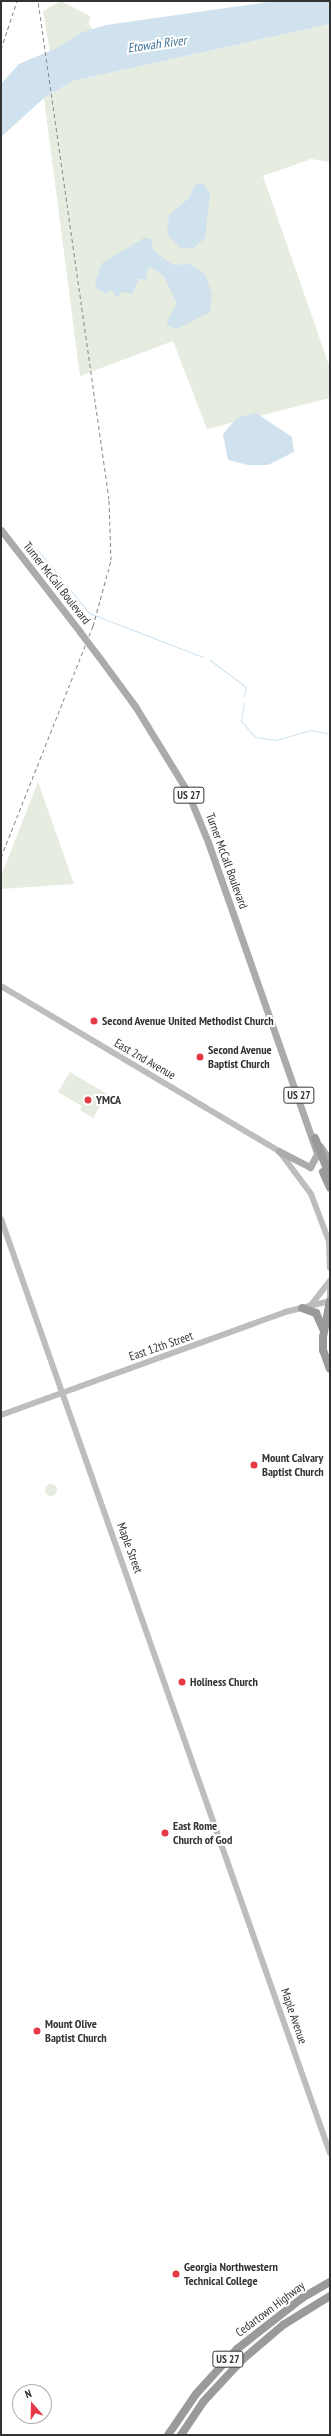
<!DOCTYPE html>
<style>
body{margin:0}
#map{position:relative;width:331px;height:2436px;overflow:hidden;background:#fff;font-family:"PT Sans Narrow",sans-serif}
div>[style]{position:absolute}
.green>*{inset:0;background:#e6ecdf}
.round{border-radius:50%}
.water>*{inset:0;background:#cfe2ee}
.stream>*{height:1px;margin:-0.5px;padding:0 0.5px;transform-origin:0.5px;border-radius:0.5px;background:#cfe2ee}
.secondary>*{height:6px;margin:-3px;padding:0 3px;transform-origin:3px;border-radius:3px;background:#bdbdbd}
.primary>*{height:7px;margin:-3.5px;padding:0 3.5px;transform-origin:3.5px;border-radius:3.5px;background:#ababab}
.highway>*{height:8px;margin:-4px;padding:0 4px;transform-origin:4px;border-radius:4px;background:#9a9a9a}
.rail>*{height:1px;margin-top:-0.5px;transform-origin:0;background:repeating-linear-gradient(90deg,#888 0 4px,transparent 0 7px)}
.primary-bridge>*{height:7px;margin:-3.5px;padding:0 3.5px;transform-origin:3.5px;border-radius:3.5px;background:#ababab}
.dots>*{width:11px;height:11px;translate:-50% -50%;box-sizing:border-box;border:2px solid #fff;border-radius:50%}
span{translate:-50% -50%;white-space:nowrap;text-align:center;line-height:1.15;-webkit-text-stroke:4px #fff;paint-order:stroke}
.shield-label span{padding:1px 3px;background:#fff;border:1px solid;border-radius:3px;-webkit-text-stroke-width:0}
.shield-label{font-size:11px;color:#333;font-weight:700}
.street-label{font-size:12px;color:#333}
.poi-label{font-size:12px;color:#333;font-weight:700}
.left{translate:0 -50%;text-align:left}
.water-label{font-size:13px;color:#3f7597;font-style:italic}
.frame{position:absolute;inset:0;border:2px solid #333;pointer-events:none}
.north{position:absolute;left:12px;top:2384px;width:40px;height:40px;box-sizing:border-box;background:#fff;border:1px solid #adadad;border-radius:50%;rotate:340deg;font-size:11px;font-weight:700;line-height:16px;text-align:center;color:#333}
.north::after{content:'';display:block;margin:auto;width:14px;height:18px;background:#e63946;clip-path:polygon(50% 0,100% 100%,50% 72%,0 100%)}
</style>
<div id="map">
<div class="green">
<i style="clip-path:polygon(61px 1px,90px 16px,89px 24px,94px 31px,50px 52px,43px 11px)"></i>
<i style="clip-path:polygon(330px 24px,330px 162px,311px 159px,263px 176px,330px 368px,330px 398px,207px 429px,173px 341px,80px 376px,44px 98px,73px 81px)"></i>
<i style="clip-path:polygon(38px 782px,74px 884px,1px 889px,1px 876px)"></i>
<i style="clip-path:polygon(70px 1072px,107px 1094px,93px 1118px,80px 1110px,82px 1106px,58px 1092px)"></i>
<i class="round" style="left:45px;top:1484px;width:12px;height:12px"></i>
</div>
<div class="water">
<i style="clip-path:polygon(275px 1px,330px 1px,330px 24px,73px 81px,44px 98px,1px 137px,1px 84px,19px 64px,57px 48px,83px 32px,106px 25px)"></i>
<i style="clip-path:polygon(203px 183px,210px 194px,205px 238px,194px 248px,180px 248px,167px 234px,169px 215px,189px 198px,195px 185px)"></i>
<i style="clip-path:polygon(144px 238px,150px 238px,154px 251px,173px 265px,189px 264px,205px 274px,212px 294px,210px 312px,177px 329px,168px 326px,167px 321px,177px 304px,164px 276px,151px 267px,147px 271px,147px 279px,139px 279px,132px 294px,121px 292px,117px 298px,112px 290px,105px 293px,97px 289px,95px 283px,102px 263px)"></i>
<i style="clip-path:polygon(256px 413px,292px 437px,294px 452px,268px 465px,248px 465px,228px 460px,223px 434px,237px 418px)"></i>
</div>
<div class="stream">
<i style="left:37px;top:549px;width:82px;rotate:50.9deg"></i>
<i style="left:89px;top:613px;width:122px;rotate:21.1deg"></i>
<i style="left:210px;top:660px;width:45px;rotate:36.9deg"></i>
<i style="left:246px;top:687px;width:9px;rotate:103deg"></i>
<i style="left:244px;top:702px;width:19px;rotate:99deg"></i>
<i style="left:241px;top:721px;width:21px;rotate:49deg"></i>
<i style="left:255px;top:737px;width:21px;rotate:8deg"></i>
<i style="left:276px;top:740px;width:35px;rotate:-16deg"></i>
<i style="left:310px;top:730px;width:20px;rotate:11deg"></i>
</div>
<div class="secondary">
<i style="left:1px;top:986px;width:323px;rotate:30.7deg"></i>
<i style="left:279px;top:1151px;width:54px;rotate:53.3deg"></i>
<i style="left:311px;top:1194px;width:53px;rotate:69.2deg"></i>
<i style="left:1px;top:1219px;width:990px;rotate:70.6deg"></i>
<i style="left:329px;top:1241px;width:27px;rotate:88deg"></i>
<i style="left:330px;top:1301px;width:17px;rotate:-90deg"></i>
<i style="left:311px;top:1305px;width:31px;rotate:-52deg"></i>
<i style="left:1px;top:1415px;width:302px;rotate:-19.9deg"></i>
<i style="left:285px;top:1312px;width:46px;rotate:-13.7deg"></i>
</div>
<div class="primary">
<i style="left:1px;top:530px;width:129px;rotate:52.2deg"></i>
<i style="left:96px;top:653px;width:66px;rotate:53.7deg"></i>
<i style="left:135px;top:706px;width:100px;rotate:58.5deg"></i>
<i style="left:187px;top:791px;width:55px;rotate:67.6deg"></i>
<i style="left:208px;top:842px;width:330px;rotate:70.7deg"></i>
<i style="left:317px;top:1154px;width:15px;rotate:118deg"></i>
<i style="left:310px;top:1167px;width:35px;rotate:-153deg"></i>
<i style="left:320px;top:1146px;width:18px;rotate:56deg"></i>
</div>
<div class="highway">
<i style="left:315px;top:1138px;width:42px;rotate:69deg"></i>
<i style="left:323px;top:1172px;width:17px;rotate:66deg"></i>
<i style="left:330px;top:1301px;width:37px;rotate:101deg"></i>
<i style="left:323px;top:1337px;width:13px;rotate:90deg"></i>
<i style="left:323px;top:1350px;width:20px;rotate:70deg"></i>
<i style="left:302px;top:1308px;width:15px;rotate:20deg"></i>
<i style="left:316px;top:1313px;width:17px;rotate:66deg"></i>
<i style="left:168px;top:2435px;width:50px;rotate:-55.7deg"></i>
<i style="left:196px;top:2394px;width:61px;rotate:-47.7deg"></i>
<i style="left:237px;top:2349px;width:83px;rotate:-38.1deg"></i>
<i style="left:302px;top:2298px;width:32px;rotate:-30deg"></i>
<i style="left:181px;top:2435px;width:40px;rotate:-56deg"></i>
<i style="left:203px;top:2402px;width:57px;rotate:-47.1deg"></i>
<i style="left:242px;top:2360px;width:54px;rotate:-40.5deg"></i>
<i style="left:283px;top:2325px;width:55px;rotate:-31.7deg"></i>
</div>
<div class="rail">
<i style="left:1px;top:49px;width:51px;rotate:-71.6deg"></i>
<i style="left:1px;top:857px;width:249px;rotate:-68.3deg"></i>
<i style="left:93px;top:626px;width:68px;rotate:-74.7deg"></i>
<i style="left:111px;top:560px;width:61px;rotate:-91.9deg"></i>
<i style="left:109px;top:499px;width:503px;rotate:-98.11deg"></i>
</div>
<div class="primary-bridge">
<i style="left:80px;top:632px;width:26px;rotate:53deg"></i>
</div>
<div class="dots">
<i style="left:94px;top:1021px;background:#e63946"></i>
<i style="left:200px;top:1057px;background:#e63946"></i>
<i style="left:88px;top:1100px;background:#e63946"></i>
<i style="left:254px;top:1465px;background:#e63946"></i>
<i style="left:182px;top:1682px;background:#e63946"></i>
<i style="left:165px;top:1833px;background:#e63946"></i>
<i style="left:37px;top:2031px;background:#e63946"></i>
<i style="left:176px;top:2274px;background:#e63946"></i>
</div>
<div class="shield-label">
<span style="left:189px;top:795px">US 27</span>
<span style="left:299px;top:1095px">US 27</span>
<span style="left:228px;top:2359px">US 27</span>
</div>
<div class="street-label">
<span style="left:57px;top:583px;rotate:52deg">Turner McCall Boulevard</span>
<span style="left:227px;top:861px;rotate:70deg">Turner McCall Boulevard</span>
<span style="left:145px;top:1059px;rotate:30deg">East 2nd Avenue</span>
<span style="left:161px;top:1346px;rotate:-19deg">East 12th Street</span>
<span style="left:130px;top:1548px;rotate:70deg">Maple Street</span>
<span style="left:294px;top:2016px;rotate:71deg">Maple Avenue</span>
<span style="left:270px;top:2309px;rotate:-37deg">Cedartown Highway</span>
</div>
<div class="poi-label">
<span class="left" style="left:102px;top:1021px">Second Avenue United Methodist Church</span>
<span class="left" style="left:208px;top:1057px">Second Avenue<br>Baptist Church</span>
<span class="left" style="left:96px;top:1100px">YMCA</span>
<span class="left" style="left:262px;top:1465px">Mount Calvary<br>Baptist Church</span>
<span class="left" style="left:190px;top:1682px">Holiness Church</span>
<span class="left" style="left:173px;top:1833px">East Rome<br>Church of God</span>
<span class="left" style="left:45px;top:2031px">Mount Olive<br>Baptist Church</span>
<span class="left" style="left:184px;top:2274px">Georgia Northwestern<br>Technical College</span>
</div>
<div class="water-label">
<span style="left:157px;top:45px;rotate:-8deg">Etowah River</span>
</div>
<div class="frame"></div>
<div class="north">N</div>
</div>
